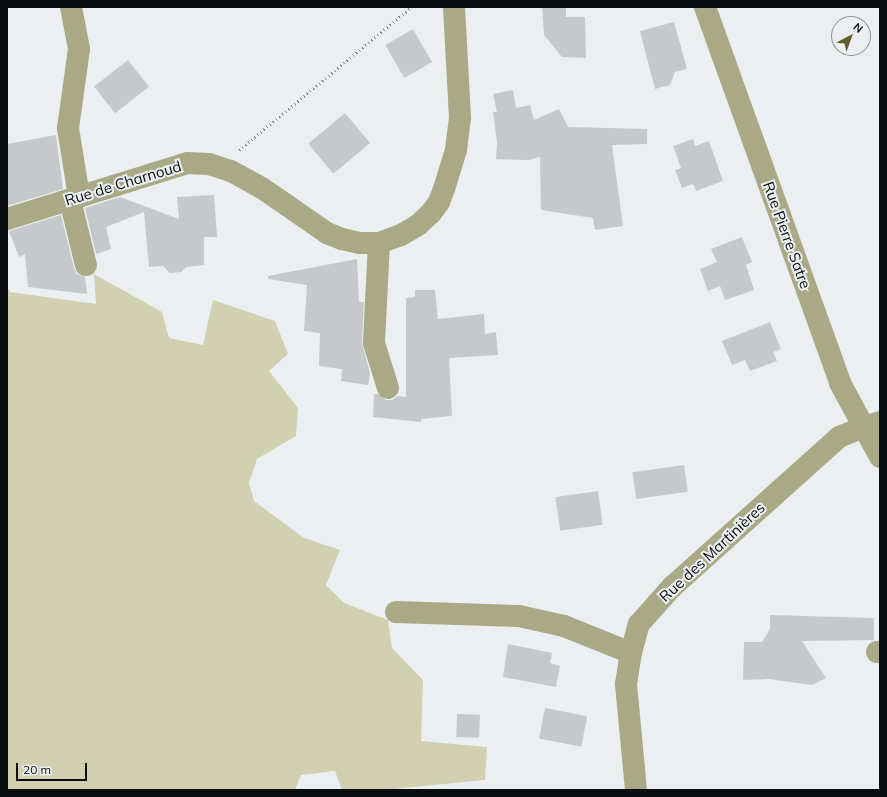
<!DOCTYPE html>
<meta charset="utf-8">
<style>
body{margin:0}
#map{position:relative;width:887px;height:797px;overflow:hidden;background:#ebeff2;font-family:Mulish,sans-serif}
div>[style]{position:absolute}
.green>*{inset:0;background:#d1d1b2}
.building>*{inset:0;background:#c5c9cc;transform-origin:0 0}
.path>*{height:2.5px;margin-top:-1.25px;transform-origin:0;background:repeating-linear-gradient(90deg,#848789 0 1px,transparent 0 4px)}
.minor>*{height:22px;margin:-11px;padding:0 11px;transform-origin:11px;border-radius:11px;background:#a9a985}
span{translate:-50% -50%;white-space:nowrap;text-align:center;line-height:1.15;-webkit-text-stroke:4px #ebeff2;paint-order:stroke}
.street-label{font-size:15px;color:#0b0c0d}
.frame{position:absolute;inset:0;border:8px solid #0b0c0d;pointer-events:none}
.north{position:absolute;left:831px;top:16px;width:40px;height:40px;box-sizing:border-box;background:#ebeff2;border:1px solid #919496;border-radius:50%;rotate:41deg;font-size:11px;font-weight:700;line-height:16px;text-align:center;color:#0b0c0d}
.north::after{content:'';display:block;margin:auto;width:14px;height:18px;background:#61602d;clip-path:polygon(50% 0,100% 100%,50% 72%,0 100%)}
.scale{position:absolute;left:16px;top:763px;width:71px;height:18px;box-sizing:border-box;border:2px solid #0b0c0d;border-top:0;padding-left:5px;font-size:12px;line-height:14px;white-space:nowrap;color:#0b0c0d;-webkit-text-stroke:3px #ebeff2;paint-order:stroke}
</style>
<div id="map">
<div class="green">
<i style="clip-path:polygon(94px 274px,162px 312px,169px 338px,203px 345px,213px 300px,275px 321px,288px 354px,269px 371px,298px 408px,296px 436px,257px 459px,249px 483px,254px 501px,304px 538px,340px 550px,326px 585px,344px 603px,388px 620px,392px 648px,423px 680px,421px 741px,487px 747px,485px 780px,383px 790px,342px 790px,335px 771px,301px 775px,295px 790px,7px 790px,7px 287px,10px 292px,96px 304px)"></i>
</div>
<div class="building">
<i style="clip-path:polygon(542px 7px,566px 7px,566px 17px,585px 17px,586px 58px,562px 57px,544px 35px)"></i>
<i style="clip-path:polygon(674px 22px,687px 69px,675px 72px,670px 85px,655px 89px,640px 31px)"></i>
<i style="left:413px;top:29px;width:38px;height:32px;rotate:60deg"></i>
<i style="left:128px;top:60px;width:34px;height:43px;rotate:52deg"></i>
<i style="clip-path:polygon(513px 90px,516px 108px,530px 105px,534px 120px,559px 109px,568px 127px,647px 129px,647px 144px,612px 145px,623px 226px,595px 230px,593px 218px,541px 210px,540px 157px,528px 160px,496px 159px,497px 142px,493px 112px,497px 112px,493px 94px)"></i>
<i style="left:345px;top:113px;width:39px;height:48px;rotate:50deg"></i>
<i style="clip-path:polygon(56px 135px,63px 189px,7px 206px,7px 144px)"></i>
<i style="clip-path:polygon(693px 139px,695px 146px,709px 141px,723px 181px,696px 191px,693px 184px,682px 188px,675px 170px,681px 168px,673px 146px)"></i>
<i style="clip-path:polygon(214px 195px,217px 237px,204px 237px,204px 265px,186px 267px,181px 272px,170px 273px,163px 266px,149px 267px,144px 212px,106px 227px,111px 249px,96px 254px,85px 208px,120px 197px,179px 219px,177px 197px)"></i>
<i style="clip-path:polygon(61px 215px,74px 268px,77px 274px,85px 277px,87px 294px,28px 287px,25px 254px,19px 257px,9px 231px)"></i>
<i style="clip-path:polygon(742px 237px,752px 262px,746px 265px,754px 290px,725px 300px,720px 286px,708px 291px,700px 269px,717px 262px,711px 249px)"></i>
<i style="clip-path:polygon(357px 259px,359px 302px,364px 302px,362px 343px,370px 373px,368px 385px,341px 381px,342px 369px,319px 366px,320px 333px,304px 331px,307px 285px,268px 279px,268px 276px)"></i>
<i style="clip-path:polygon(415px 290px,435px 290px,438px 319px,484px 314px,485px 334px,496px 332px,498px 355px,449px 358px,452px 416px,421px 419px,421px 422px,373px 417px,374px 394px,378px 394px,386px 400px,392px 400px,398px 396px,406px 397px,406px 298px,415px 297px)"></i>
<i style="clip-path:polygon(770px 322px,781px 349px,773px 352px,777px 361px,750px 371px,745px 360px,732px 365px,722px 341px)"></i>
<i style="left:684px;top:465px;width:27px;height:52px;rotate:82deg"></i>
<i style="left:598px;top:491px;width:34px;height:43px;rotate:82deg"></i>
<i style="clip-path:polygon(770px 615px,874px 618px,874px 640px,802px 641px,826px 678px,812px 685px,768px 679px,743px 680px,744px 642px,762px 642px,770px 629px)"></i>
<i style="clip-path:polygon(508px 644px,552px 653px,550px 663px,560px 666px,556px 687px,503px 677px)"></i>
<i style="left:545px;top:708px;width:43px;height:31px;rotate:11deg"></i>
<i style="left:457px;top:714px;width:23px;height:23px;rotate:2deg"></i>
</div>
<div class="path">
<i style="left:239px;top:150px;width:224px;rotate:-39.7deg"></i>
</div>
<div class="minor">
<i style="left:71px;top:7px;width:43px;rotate:79.2deg"></i>
<i style="left:79px;top:49px;width:80px;rotate:97.9deg"></i>
<i style="left:68px;top:128px;width:70px;rotate:80.9deg"></i>
<i style="left:705px;top:7px;width:400px;rotate:70.2deg"></i>
<i style="left:840px;top:383px;width:84px;rotate:61.6deg"></i>
<i style="left:70px;top:200px;width:67px;rotate:76.2deg"></i>
<i style="left:7px;top:219px;width:189px;rotate:-17.2deg"></i>
<i style="left:188px;top:163px;width:21px;rotate:3deg"></i>
<i style="left:209px;top:164px;width:23px;rotate:18deg"></i>
<i style="left:231px;top:171px;width:35px;rotate:29deg"></i>
<i style="left:262px;top:188px;width:79px;rotate:34.7deg"></i>
<i style="left:327px;top:233px;width:16px;rotate:22deg"></i>
<i style="left:342px;top:239px;width:18px;rotate:13deg"></i>
<i style="left:360px;top:243px;width:19px"></i>
<i style="left:379px;top:243px;width:23px;rotate:-20deg"></i>
<i style="left:401px;top:235px;width:20px;rotate:-30deg"></i>
<i style="left:418px;top:225px;width:18px;rotate:-43deg"></i>
<i style="left:431px;top:213px;width:14px;rotate:-54deg"></i>
<i style="left:439px;top:202px;width:14px;rotate:-69deg"></i>
<i style="left:444px;top:189px;width:41px;rotate:-72.9deg"></i>
<i style="left:456px;top:150px;width:32px;rotate:-83deg"></i>
<i style="left:460px;top:118px;width:111px;rotate:-93.1deg"></i>
<i style="left:379px;top:243px;width:100px;rotate:92.9deg"></i>
<i style="left:374px;top:343px;width:47px;rotate:72.7deg"></i>
<i style="left:396px;top:612px;width:123px;rotate:1.9deg"></i>
<i style="left:519px;top:616px;width:46px;rotate:12.5deg"></i>
<i style="left:564px;top:626px;width:72px;rotate:21.9deg"></i>
<i style="left:877px;top:652px;width:3px"></i>
<i style="left:636px;top:790px;width:106px;rotate:-95.4deg"></i>
<i style="left:626px;top:684px;width:31px;rotate:-81deg"></i>
<i style="left:631px;top:653px;width:30px;rotate:-75deg"></i>
<i style="left:639px;top:624px;width:50px;rotate:-48.3deg"></i>
<i style="left:672px;top:587px;width:224px;rotate:-41.9deg"></i>
<i style="left:839px;top:437px;width:27px;rotate:-22deg"></i>
<i style="left:864px;top:427px;width:17px;rotate:-17deg"></i>
</div>
<div class="street-label">
<span style="left:123px;top:183px;rotate:-17deg">Rue de Charnoud</span>
<span style="left:787px;top:235px;rotate:70deg">Rue Pierre Satre</span>
<span style="left:712px;top:552px;rotate:-43deg">Rue des Martinières</span>
</div>
<div class="frame"></div>
<div class="north">N</div>
<div class="scale">20 m</div>
</div>
